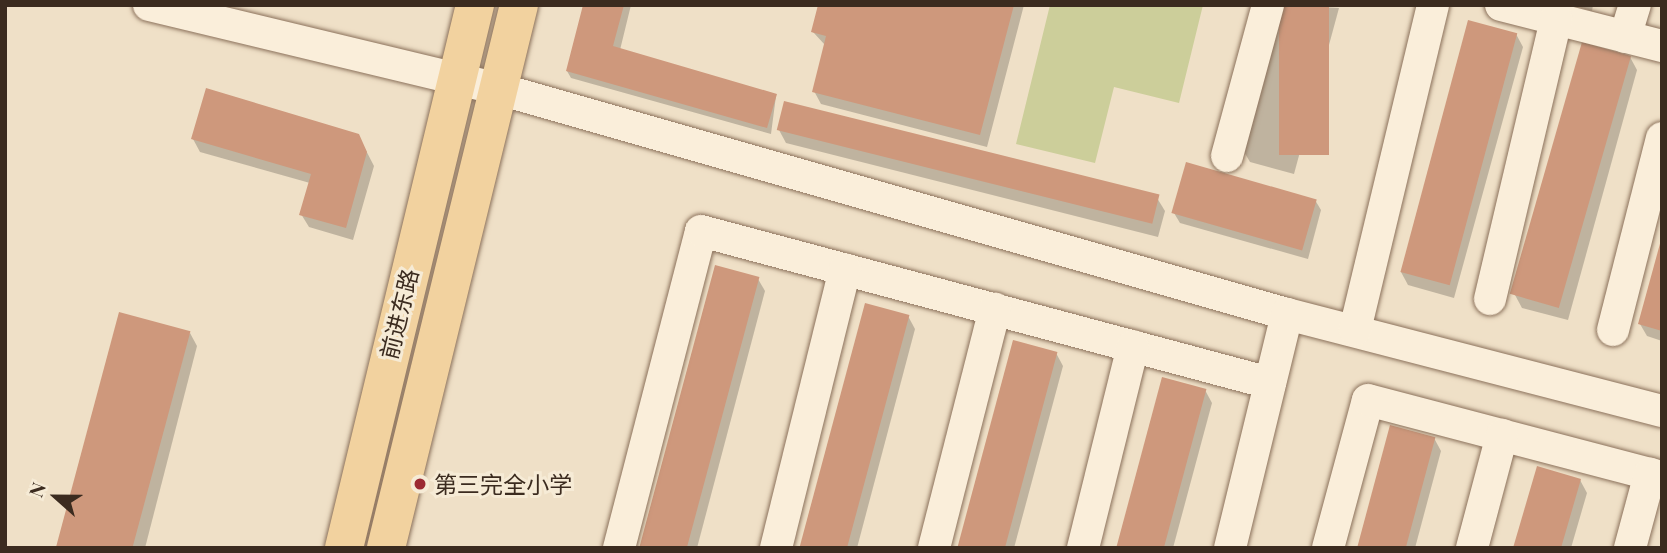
<!DOCTYPE html>
<meta charset="utf-8">
<style>
body{margin:0}
#map{position:relative;width:1667px;height:553px;overflow:hidden;background:#efe0c7;font-family:"Playfair Display","Noto Sans SC",serif}
div>[style]{position:absolute}
.green>*{inset:0;background:#ccce9a}
.shadow>*{inset:0;background:#0003}
.building>*{inset:0;background:#ce987c;transform-origin:0 0}
.roads{filter:drop-shadow(0 0 2px #8b715b) drop-shadow(0 0 2px #8b715b)}
.minor>*{height:32px;margin:-16px;padding:0 16px;transform-origin:16px;border-radius:16px;background:#faeeda}
.major>*{height:38px;margin:-19px;padding:0 19px;transform-origin:19px;border-radius:19px;background:#f2d29f}
.dots>*{width:19px;height:19px;translate:-50% -50%;box-sizing:border-box;border:4px solid #f6ebd6;border-radius:50%}
span{translate:-50% -50%;white-space:nowrap;text-align:center;line-height:1.15;-webkit-text-stroke:6px #f6ebd6;paint-order:stroke}
.street-label{font-size:23px;color:#3b2b1f}
.poi-label{font-size:23px;color:#3b2b1f}
.left{translate:0 -50%;text-align:left}
.frame{position:absolute;inset:0;border:7px solid #3b2b1f;pointer-events:none}
.north{position:absolute;left:21px;top:462px;width:70px;height:70px;-webkit-text-stroke:5px #f6ebd6;paint-order:stroke;rotate:291deg;font-size:19px;font-weight:700;line-height:28px;text-align:center;color:#3b2b1f}
.north::after{content:'';display:block;margin:auto;width:24px;height:32px;background:#3b2b1f;clip-path:polygon(50% 0,100% 100%,50% 72%,0 100%)}
</style>
<div id="map">
<div class="green">
<i style="clip-path:polygon(1050px 5px,1203px 5px,1179px 103px,1114px 87px,1095px 163px,1016px 144px)"></i>
</div>
<div class="shadow">
<i style="clip-path:polygon(585px 5px,631px 5px,620px 50px,776px 96px,771px 134px,571px 78px,567px 71px)"></i>
<i style="clip-path:polygon(820px 5px,1024px 5px,987px 147px,821px 104px,814px 91px,825px 45px,813px 32px)"></i>
<i style="clip-path:polygon(1281px 5px,1339px 8px,1294px 174px,1250px 162px,1243px 150px)"></i>
<i style="clip-path:polygon(1571px 5px,1593px 5px,1592px 11px)"></i>
<i style="clip-path:polygon(1516px 34px,1523px 47px,1454px 298px,1408px 285px,1401px 272px)"></i>
<i style="clip-path:polygon(1630px 57px,1637px 70px,1568px 320px,1522px 308px,1515px 295px)"></i>
<i style="clip-path:polygon(779px 130px,1157px 198px,1165px 211px,1158px 237px,786px 143px)"></i>
<i style="clip-path:polygon(358px 135px,374px 166px,353px 240px,309px 227px,301px 214px,310px 183px,200px 152px,193px 139px)"></i>
<i style="clip-path:polygon(1315px 200px,1321px 210px,1308px 259px,1180px 223px,1174px 213px)"></i>
<i style="clip-path:polygon(1662px 243px,1662px 341px,1647px 336px,1640px 324px)"></i>
<i style="clip-path:polygon(758px 279px,765px 291px,697px 548px,641px 548px)"></i>
<i style="clip-path:polygon(908px 316px,915px 329px,857px 548px,801px 548px)"></i>
<i style="clip-path:polygon(190px 333px,197px 346px,145px 548px,59px 548px)"></i>
<i style="clip-path:polygon(1056px 353px,1063px 366px,1014px 548px,959px 548px)"></i>
<i style="clip-path:polygon(1205px 390px,1212px 403px,1173px 548px,1118px 548px)"></i>
<i style="clip-path:polygon(1434px 438px,1441px 451px,1415px 548px,1360px 548px)"></i>
<i style="clip-path:polygon(1580px 480px,1587px 493px,1571px 548px,1515px 548px)"></i>
</div>
<div class="building">
<i style="clip-path:polygon(583px 5px,624px 5px,613px 46px,777px 94px,767px 128px,566px 71px)"></i>
<i style="clip-path:polygon(818px 5px,1014px 5px,980px 135px,812px 92px,826px 36px,811px 32px)"></i>
<i style="left:1279px;top:5px;width:50px;height:150px"></i>
<i style="left:1468px;top:20px;width:51px;height:261px;rotate:15deg"></i>
<i style="left:1582px;top:42px;width:51px;height:262px;rotate:16deg"></i>
<i style="clip-path:polygon(206px 88px,359px 134px,367px 152px,346px 228px,299px 215px,311px 174px,191px 139px)"></i>
<i style="left:784px;top:101px;width:387px;height:30px;rotate:14deg"></i>
<i style="left:1186px;top:162px;width:136px;height:53px;rotate:16deg"></i>
<i style="clip-path:polygon(1661px 240px,1662px 240px,1662px 331px,1638px 324px)"></i>
<i style="left:715px;top:265px;width:46px;height:293px;rotate:15deg"></i>
<i style="left:865px;top:303px;width:46px;height:253px;rotate:15deg"></i>
<i style="left:119px;top:312px;width:74px;height:244px;rotate:15deg"></i>
<i style="left:1013px;top:340px;width:46px;height:215px;rotate:15deg"></i>
<i style="left:1162px;top:377px;width:46px;height:177px;rotate:15deg"></i>
<i style="left:1390px;top:425px;width:47px;height:127px;rotate:15deg"></i>
<i style="clip-path:polygon(1537px 466px,1581px 479px,1561px 548px,1513px 548px)"></i>
</div>
<div class="roads">
<div class="minor">
<i style="left:149px;top:5px;width:360px;rotate:13.5deg"></i>
<i style="left:499px;top:89px;width:819px;rotate:15.94deg"></i>
<i style="left:1287px;top:314px;width:387px;rotate:14.5deg"></i>
<i style="left:1501px;top:5px;width:166px;rotate:14.3deg"></i>
<i style="left:1625px;top:37px;width:34px;rotate:-73deg"></i>
<i style="left:1227px;top:156px;width:156px;rotate:-74.8deg"></i>
<i style="left:1490px;top:299px;width:288px;rotate:-76.7deg"></i>
<i style="left:1355px;top:330px;width:334px;rotate:-76.5deg"></i>
<i style="left:1613px;top:330px;width:198px;rotate:-75.7deg"></i>
<i style="left:619px;top:548px;width:327px;rotate:-75.5deg"></i>
<i style="left:701px;top:231px;width:589px;rotate:14.96deg"></i>
<i style="left:776px;top:548px;width:287px;rotate:-76.1deg"></i>
<i style="left:934px;top:548px;width:247px;rotate:-75.7deg"></i>
<i style="left:1083px;top:548px;width:208px;rotate:-76.1deg"></i>
<i style="left:1230px;top:548px;width:241px;rotate:-76.3deg"></i>
<i style="left:1328px;top:548px;width:153px;rotate:-74.9deg"></i>
<i style="left:1368px;top:400px;width:304px;rotate:14.7deg"></i>
<i style="left:1472px;top:548px;width:117px;rotate:-75.1deg"></i>
<i style="left:1630px;top:548px;width:77px;rotate:-74.9deg"></i>
</div>
<div class="major">
<i style="left:344px;top:548px;width:559px;rotate:-76.44deg"></i>
<i style="left:386px;top:548px;width:559px;rotate:-76.24deg"></i>
</div>
</div>
<div class="dots">
<i style="left:420px;top:484px;background:#9c2a33"></i>
</div>
<div class="street-label">
<span style="left:399px;top:314px;rotate:-76deg">前进东路</span>
</div>
<div class="poi-label">
<span class="left" style="left:434px;top:484px">第三完全小学</span>
</div>
<div class="frame"></div>
<div class="north">N</div>
</div>
